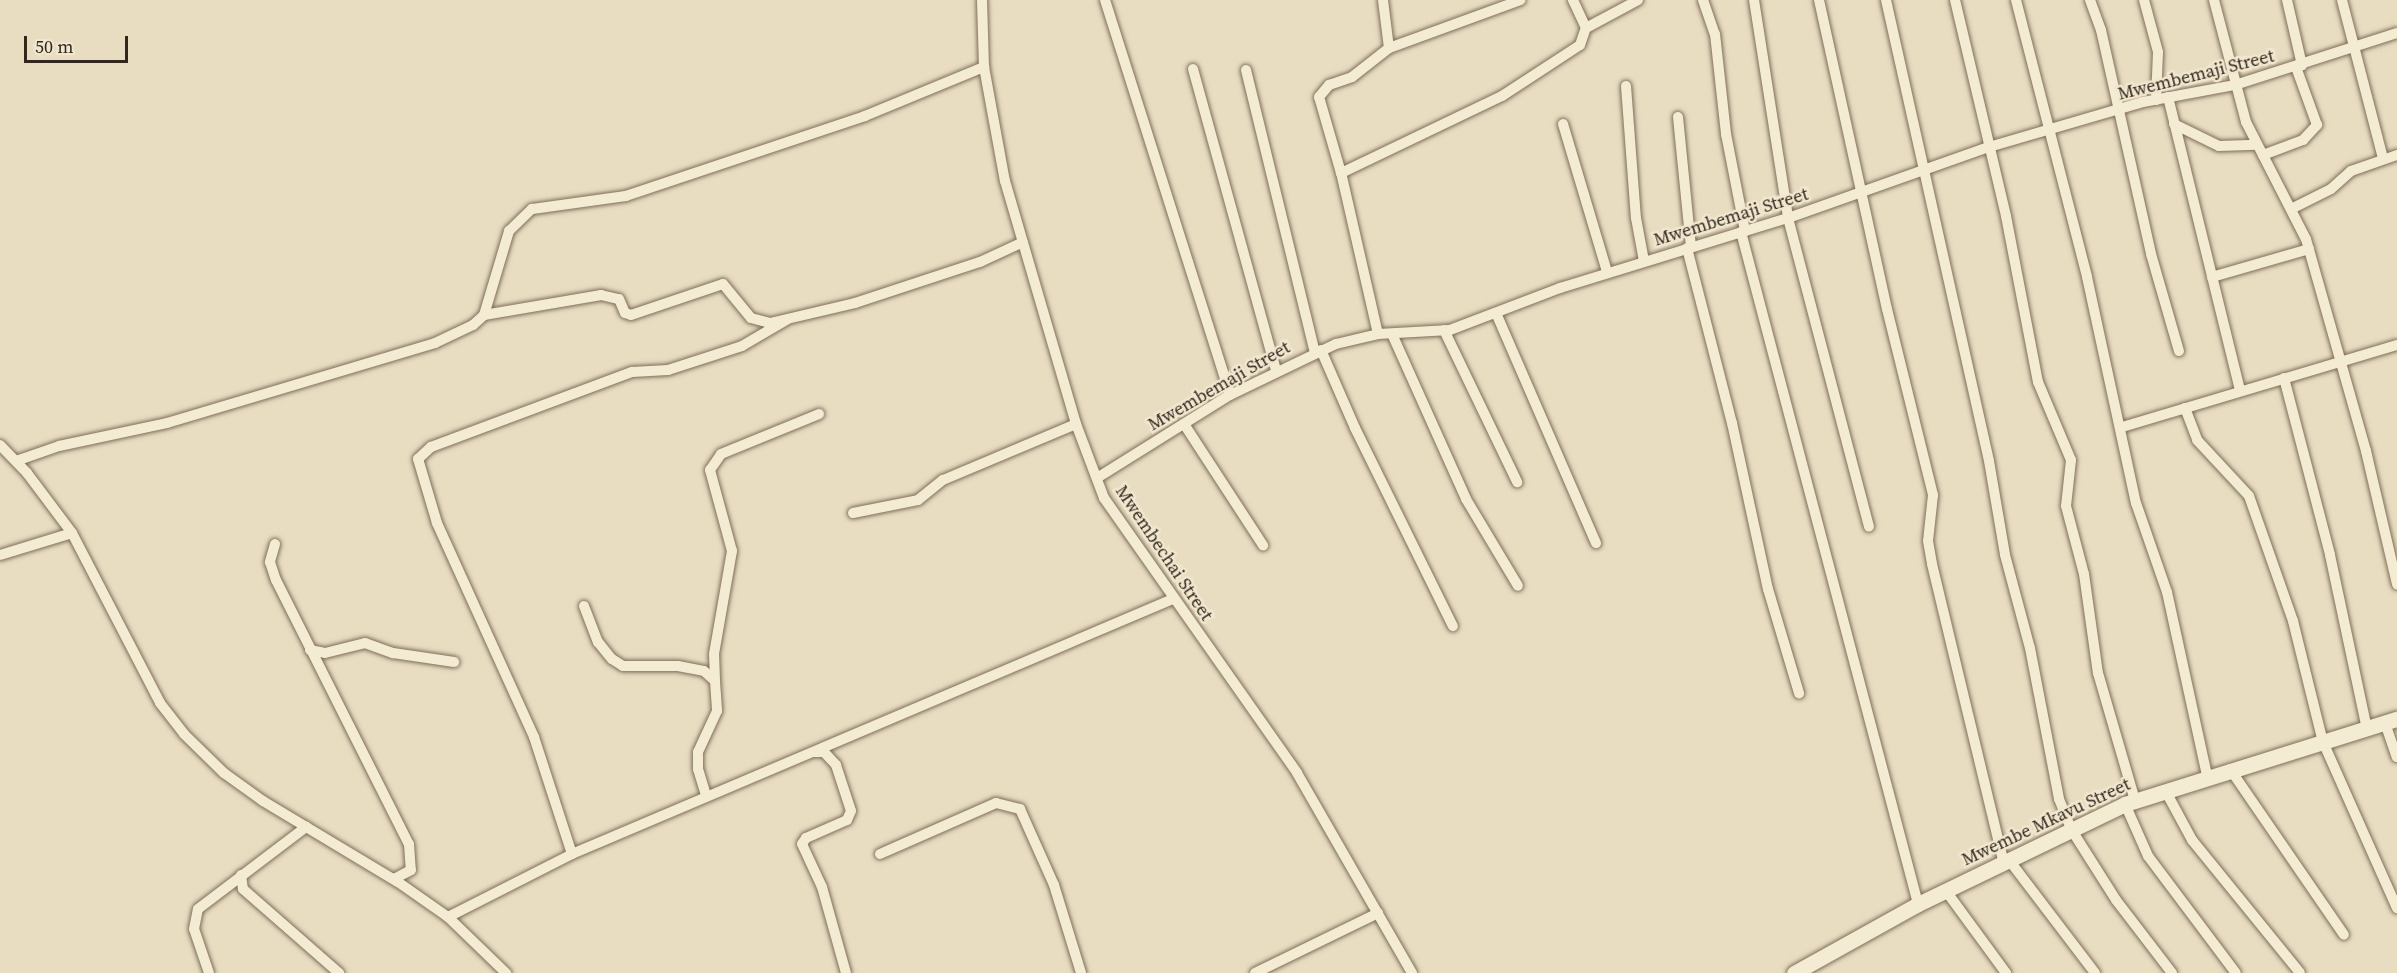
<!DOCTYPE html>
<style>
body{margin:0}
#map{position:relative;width:2397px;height:973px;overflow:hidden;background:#e8ddc1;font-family:"Source Serif 4",serif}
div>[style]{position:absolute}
.roads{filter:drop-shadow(0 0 2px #7f6e5a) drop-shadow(0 0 2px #7f6e5a)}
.street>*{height:10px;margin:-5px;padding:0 5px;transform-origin:5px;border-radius:5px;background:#f4ebd3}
.secondary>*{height:15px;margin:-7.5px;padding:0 7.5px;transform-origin:7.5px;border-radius:7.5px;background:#f4ebd3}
span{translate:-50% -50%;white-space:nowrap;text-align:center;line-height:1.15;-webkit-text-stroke:5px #f1e7cf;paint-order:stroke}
.street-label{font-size:18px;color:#31271d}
.scale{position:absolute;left:24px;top:36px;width:104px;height:27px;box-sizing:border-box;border:3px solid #31271d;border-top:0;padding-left:8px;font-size:18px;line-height:21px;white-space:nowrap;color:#31271d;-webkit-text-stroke:4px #f1e7cf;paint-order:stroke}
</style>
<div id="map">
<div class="roads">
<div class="street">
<i style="left:982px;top:0;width:67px;rotate:88.3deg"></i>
<i style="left:984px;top:67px;width:116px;rotate:79.6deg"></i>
<i style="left:1005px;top:181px;width:253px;rotate:73.7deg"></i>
<i style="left:1076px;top:424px;width:79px;rotate:69.3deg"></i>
<i style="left:1104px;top:498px;width:336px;rotate:54.9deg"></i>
<i style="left:1297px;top:773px;width:231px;rotate:60.1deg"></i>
<i style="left:1105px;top:0;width:414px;rotate:72.4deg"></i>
<i style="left:1383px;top:0;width:48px;rotate:82.9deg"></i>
<i style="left:1703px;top:0;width:36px;rotate:71deg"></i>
<i style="left:1715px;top:34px;width:101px;rotate:83.7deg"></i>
<i style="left:1726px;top:134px;width:99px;rotate:78.9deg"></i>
<i style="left:1754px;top:0;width:221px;rotate:81.1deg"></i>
<i style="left:1788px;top:218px;width:319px;rotate:75.3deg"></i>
<i style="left:1819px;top:0;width:316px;rotate:77.6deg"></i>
<i style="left:1887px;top:309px;width:192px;rotate:76.1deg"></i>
<i style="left:1933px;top:495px;width:46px;rotate:96.2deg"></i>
<i style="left:1928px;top:541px;width:23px;rotate:80deg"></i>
<i style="left:1932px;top:564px;width:309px;rotate:76.5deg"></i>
<i style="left:1886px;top:0;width:472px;rotate:77.4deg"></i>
<i style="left:1989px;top:461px;width:95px;rotate:80.3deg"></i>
<i style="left:2005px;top:555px;width:96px;rotate:75deg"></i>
<i style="left:2030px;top:648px;width:154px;rotate:79.1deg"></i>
<i style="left:2059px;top:799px;width:32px;rotate:68deg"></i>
<i style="left:2071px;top:829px;width:84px;rotate:57.6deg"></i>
<i style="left:2116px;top:900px;width:92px;rotate:52.5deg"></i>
<i style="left:1955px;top:0;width:222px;rotate:76.7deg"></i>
<i style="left:2006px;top:216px;width:169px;rotate:79.1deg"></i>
<i style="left:2038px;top:382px;width:85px;rotate:67.1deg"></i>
<i style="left:2071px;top:460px;width:46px;rotate:96.2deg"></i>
<i style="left:2066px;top:506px;width:70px;rotate:75.2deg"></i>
<i style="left:2084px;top:574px;width:100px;rotate:82deg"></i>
<i style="left:2098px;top:673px;width:132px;rotate:73.8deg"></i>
<i style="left:2016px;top:0;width:286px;rotate:75.6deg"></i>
<i style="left:2087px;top:277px;width:231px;rotate:77.8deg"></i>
<i style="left:2136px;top:503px;width:94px;rotate:70.8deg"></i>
<i style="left:2167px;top:592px;width:188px;rotate:77.7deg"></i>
<i style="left:2090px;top:0;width:32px;rotate:70deg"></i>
<i style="left:2101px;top:30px;width:230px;rotate:77.4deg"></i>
<i style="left:2151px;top:254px;width:101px;rotate:73.9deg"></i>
<i style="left:2144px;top:0;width:54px;rotate:74.9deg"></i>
<i style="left:2158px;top:52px;width:48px;rotate:92.4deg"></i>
<i style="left:2214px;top:0;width:126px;rotate:75.3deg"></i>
<i style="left:2246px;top:122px;width:131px;rotate:62.9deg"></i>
<i style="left:2306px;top:239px;width:220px;rotate:74.2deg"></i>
<i style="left:2366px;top:451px;width:137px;rotate:76.9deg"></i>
<i style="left:2287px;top:0;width:67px;rotate:77deg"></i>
<i style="left:2342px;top:0;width:164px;rotate:75.5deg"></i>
<i style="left:1586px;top:28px;width:59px;rotate:-28.3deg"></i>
<i style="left:1193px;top:69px;width:313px;rotate:74.6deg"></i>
<i style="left:1246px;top:70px;width:290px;rotate:76.3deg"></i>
<i style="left:1626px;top:86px;width:132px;rotate:85.7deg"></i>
<i style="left:1636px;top:218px;width:44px;rotate:79.5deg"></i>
<i style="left:2168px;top:97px;width:302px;rotate:76.2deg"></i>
<i style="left:1678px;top:117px;width:131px;rotate:84.3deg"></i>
<i style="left:1563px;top:124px;width:154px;rotate:73.4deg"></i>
<i style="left:2174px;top:124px;width:50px;rotate:26.1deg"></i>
<i style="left:2219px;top:146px;width:37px;rotate:-2deg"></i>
<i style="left:2263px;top:155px;width:43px;rotate:-20.6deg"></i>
<i style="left:2303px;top:140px;width:21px;rotate:-47deg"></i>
<i style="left:2317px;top:125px;width:62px;rotate:-109.9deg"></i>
<i style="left:1341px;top:173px;width:178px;rotate:-25.6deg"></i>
<i style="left:1502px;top:96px;width:93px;rotate:-33.2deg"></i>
<i style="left:1580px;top:45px;width:18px;rotate:-71deg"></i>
<i style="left:1586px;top:28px;width:31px;rotate:-115deg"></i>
<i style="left:2293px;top:208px;width:42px;rotate:-26.6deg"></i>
<i style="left:2331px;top:189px;width:27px;rotate:-42deg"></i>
<i style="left:2351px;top:171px;width:49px;rotate:-19.2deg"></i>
<i style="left:1741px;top:232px;width:695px;rotate:75.24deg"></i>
<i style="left:1687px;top:248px;width:181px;rotate:75.6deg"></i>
<i style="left:1732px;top:423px;width:170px;rotate:77.8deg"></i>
<i style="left:1768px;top:589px;width:109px;rotate:73.4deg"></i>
<i style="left:2212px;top:277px;width:101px;rotate:-16.1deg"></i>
<i style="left:1496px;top:313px;width:251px;rotate:66.5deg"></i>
<i style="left:484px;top:315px;width:119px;rotate:-9.7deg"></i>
<i style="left:601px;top:295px;width:18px;rotate:13deg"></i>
<i style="left:619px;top:299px;width:15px;rotate:67deg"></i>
<i style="left:625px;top:313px;width:6px;rotate:18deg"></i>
<i style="left:631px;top:315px;width:97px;rotate:-18.6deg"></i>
<i style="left:723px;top:284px;width:44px;rotate:50.5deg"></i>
<i style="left:751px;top:318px;width:20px;rotate:15deg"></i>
<i style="left:770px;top:323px;width:87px;rotate:-13.2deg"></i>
<i style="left:855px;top:303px;width:132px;rotate:-18.2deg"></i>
<i style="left:980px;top:262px;width:47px;rotate:-24.9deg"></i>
<i style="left:1444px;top:330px;width:169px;rotate:64.3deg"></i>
<i style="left:1378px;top:334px;width:165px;rotate:-102.9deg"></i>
<i style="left:1341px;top:173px;width:79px;rotate:-106.1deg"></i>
<i style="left:1319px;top:97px;width:16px;rotate:-50deg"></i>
<i style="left:1329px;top:85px;width:24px;rotate:-19deg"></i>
<i style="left:1352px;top:77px;width:47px;rotate:-38.1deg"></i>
<i style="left:1389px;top:48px;width:140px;rotate:-20deg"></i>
<i style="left:1392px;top:334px;width:181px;rotate:65.8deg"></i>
<i style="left:1466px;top:499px;width:101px;rotate:59.1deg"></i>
<i style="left:1321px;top:350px;width:85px;rotate:66.4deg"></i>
<i style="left:1355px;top:428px;width:221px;rotate:63.7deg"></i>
<i style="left:2284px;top:378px;width:183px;rotate:75.4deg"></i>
<i style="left:2330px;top:555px;width:178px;rotate:78deg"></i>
<i style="left:2185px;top:408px;width:34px;rotate:69deg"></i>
<i style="left:2197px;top:440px;width:76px;rotate:47.1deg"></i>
<i style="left:2249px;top:496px;width:133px;rotate:70.6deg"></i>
<i style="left:2293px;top:621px;width:125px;rotate:76.1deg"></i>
<i style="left:2323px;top:742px;width:182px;rotate:66deg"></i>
<i style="left:1184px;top:424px;width:145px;rotate:56.9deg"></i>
<i style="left:2122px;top:427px;width:287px;rotate:-16.6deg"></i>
<i style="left:0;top:445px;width:39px;rotate:46deg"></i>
<i style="left:27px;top:473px;width:75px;rotate:53.1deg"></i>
<i style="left:72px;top:533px;width:191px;rotate:62.6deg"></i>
<i style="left:160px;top:703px;width:39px;rotate:52deg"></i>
<i style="left:184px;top:734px;width:56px;rotate:44.3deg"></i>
<i style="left:224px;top:773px;width:48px;rotate:35.7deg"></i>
<i style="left:263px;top:801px;width:157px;rotate:31deg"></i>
<i style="left:398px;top:882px;width:61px;rotate:35deg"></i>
<i style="left:448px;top:917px;width:81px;rotate:44deg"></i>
<i style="left:16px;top:461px;width:46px;rotate:-19.2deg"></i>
<i style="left:59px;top:446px;width:110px;rotate:-12deg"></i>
<i style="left:167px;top:423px;width:280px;rotate:-16.6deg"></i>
<i style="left:435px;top:343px;width:42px;rotate:-25.3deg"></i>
<i style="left:473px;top:325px;width:15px;rotate:-42deg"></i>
<i style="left:484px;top:315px;width:88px;rotate:-73.4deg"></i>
<i style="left:509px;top:231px;width:32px;rotate:-44deg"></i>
<i style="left:532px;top:209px;width:95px;rotate:-7.9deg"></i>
<i style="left:626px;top:196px;width:252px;rotate:-18.5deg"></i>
<i style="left:865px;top:116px;width:129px;rotate:-22.4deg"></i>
<i style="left:1097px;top:478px;width:157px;rotate:-32deg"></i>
<i style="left:1230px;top:395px;width:118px;rotate:-25.7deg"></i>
<i style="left:1336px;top:344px;width:43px;rotate:-13.4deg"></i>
<i style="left:1378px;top:334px;width:72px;rotate:-3.2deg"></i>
<i style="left:1450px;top:330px;width:118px;rotate:-20.9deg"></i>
<i style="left:1560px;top:288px;width:239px;rotate:-17.1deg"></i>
<i style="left:1788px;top:218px;width:213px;rotate:-19.5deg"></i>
<i style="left:1989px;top:147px;width:160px;rotate:-16.3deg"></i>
<i style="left:2143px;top:102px;width:94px;rotate:-10.5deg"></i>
<i style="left:2235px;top:85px;width:170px;rotate:-17.8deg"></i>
<i style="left:853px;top:513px;width:66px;rotate:-11.3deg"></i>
<i style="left:918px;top:500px;width:32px;rotate:-39deg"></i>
<i style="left:943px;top:480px;width:144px;rotate:-22.8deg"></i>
<i style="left:275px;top:544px;width:19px;rotate:106deg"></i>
<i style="left:270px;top:562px;width:19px;rotate:72deg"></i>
<i style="left:276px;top:580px;width:296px;rotate:63.3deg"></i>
<i style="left:409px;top:844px;width:26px;rotate:86deg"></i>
<i style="left:411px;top:870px;width:19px;rotate:152deg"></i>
<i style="left:0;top:555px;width:75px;rotate:-17deg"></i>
<i style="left:584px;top:606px;width:39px;rotate:69deg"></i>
<i style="left:598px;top:642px;width:22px;rotate:51deg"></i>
<i style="left:612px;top:659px;width:13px;rotate:32deg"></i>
<i style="left:623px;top:666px;width:55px"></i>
<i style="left:678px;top:666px;width:26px;rotate:11deg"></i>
<i style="left:704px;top:671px;width:15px;rotate:42deg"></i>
<i style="left:715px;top:681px;width:30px;rotate:86deg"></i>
<i style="left:717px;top:711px;width:45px;rotate:114.9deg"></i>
<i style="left:698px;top:752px;width:17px;rotate:90deg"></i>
<i style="left:698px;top:769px;width:28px;rotate:73deg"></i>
<i style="left:310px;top:650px;width:15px;rotate:11deg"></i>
<i style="left:325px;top:653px;width:41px;rotate:-14deg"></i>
<i style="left:365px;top:643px;width:30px;rotate:20deg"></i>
<i style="left:393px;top:653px;width:62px;rotate:8.4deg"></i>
<i style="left:715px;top:681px;width:27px;rotate:-92deg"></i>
<i style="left:714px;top:654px;width:105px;rotate:-80.1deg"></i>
<i style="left:732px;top:551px;width:84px;rotate:-105.2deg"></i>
<i style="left:710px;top:470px;width:19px;rotate:-55deg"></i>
<i style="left:721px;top:454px;width:106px;rotate:-22.2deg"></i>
<i style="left:2385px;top:723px;width:36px;rotate:71deg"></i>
<i style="left:814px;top:752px;width:10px"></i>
<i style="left:824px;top:752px;width:18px;rotate:47deg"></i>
<i style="left:836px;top:765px;width:48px;rotate:71.9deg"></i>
<i style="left:851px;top:811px;width:10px;rotate:114deg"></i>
<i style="left:847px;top:820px;width:45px;rotate:156.3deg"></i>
<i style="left:806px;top:838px;width:7px;rotate:124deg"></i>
<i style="left:802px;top:844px;width:47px;rotate:65.1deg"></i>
<i style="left:822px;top:887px;width:89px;rotate:74.4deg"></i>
<i style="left:2230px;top:769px;width:201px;rotate:55.5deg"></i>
<i style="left:2165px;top:790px;width:57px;rotate:61.6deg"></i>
<i style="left:2192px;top:840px;width:171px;rotate:50.9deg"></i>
<i style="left:2125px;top:804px;width:57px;rotate:66.1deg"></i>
<i style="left:2148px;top:856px;width:146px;rotate:53.1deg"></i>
<i style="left:572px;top:854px;width:123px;rotate:-108deg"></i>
<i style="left:534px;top:737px;width:235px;rotate:-114.4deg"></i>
<i style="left:437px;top:523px;width:67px;rotate:-106.5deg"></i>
<i style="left:418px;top:459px;width:18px;rotate:-43deg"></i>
<i style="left:431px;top:447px;width:215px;rotate:-20.5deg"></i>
<i style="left:632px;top:372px;width:36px;rotate:-3deg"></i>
<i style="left:668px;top:370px;width:78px;rotate:-18deg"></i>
<i style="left:742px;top:346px;width:53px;rotate:-30.4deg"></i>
<i style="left:880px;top:854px;width:127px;rotate:-23.7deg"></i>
<i style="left:996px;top:803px;width:25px;rotate:14deg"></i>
<i style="left:1020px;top:809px;width:83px;rotate:65.9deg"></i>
<i style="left:1054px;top:885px;width:92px;rotate:72.9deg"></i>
<i style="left:2009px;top:860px;width:142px;rotate:52.7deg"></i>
<i style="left:241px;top:875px;width:14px;rotate:82deg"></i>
<i style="left:243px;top:889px;width:128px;rotate:41.2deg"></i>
<i style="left:1946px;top:891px;width:102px;rotate:53.8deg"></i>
<i style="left:448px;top:917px;width:139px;rotate:-26.9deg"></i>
<i style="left:572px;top:854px;width:653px;rotate:-22.99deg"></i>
<i style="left:209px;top:973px;width:46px;rotate:-108.8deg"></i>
<i style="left:194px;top:929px;width:20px;rotate:-79deg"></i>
<i style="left:198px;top:909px;width:136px;rotate:-37.2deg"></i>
<i style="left:1255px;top:973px;width:137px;rotate:-26deg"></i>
</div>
<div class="secondary">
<i style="left:1794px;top:973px;width:142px;rotate:-29.1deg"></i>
<i style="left:1918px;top:904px;width:230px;rotate:-25.8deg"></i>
<i style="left:2125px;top:804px;width:285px;rotate:-17.4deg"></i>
</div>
</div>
<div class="street-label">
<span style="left:2196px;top:75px;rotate:-14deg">Mwembemaji Street</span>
<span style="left:1731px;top:217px;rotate:-17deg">Mwembemaji Street</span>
<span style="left:1219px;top:386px;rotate:-30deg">Mwembemaji Street</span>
<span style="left:1164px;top:553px;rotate:56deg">Mwembechai Street</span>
<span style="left:2046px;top:822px;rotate:-25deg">Mwembe Mkavu Street</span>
</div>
<div class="scale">50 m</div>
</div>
